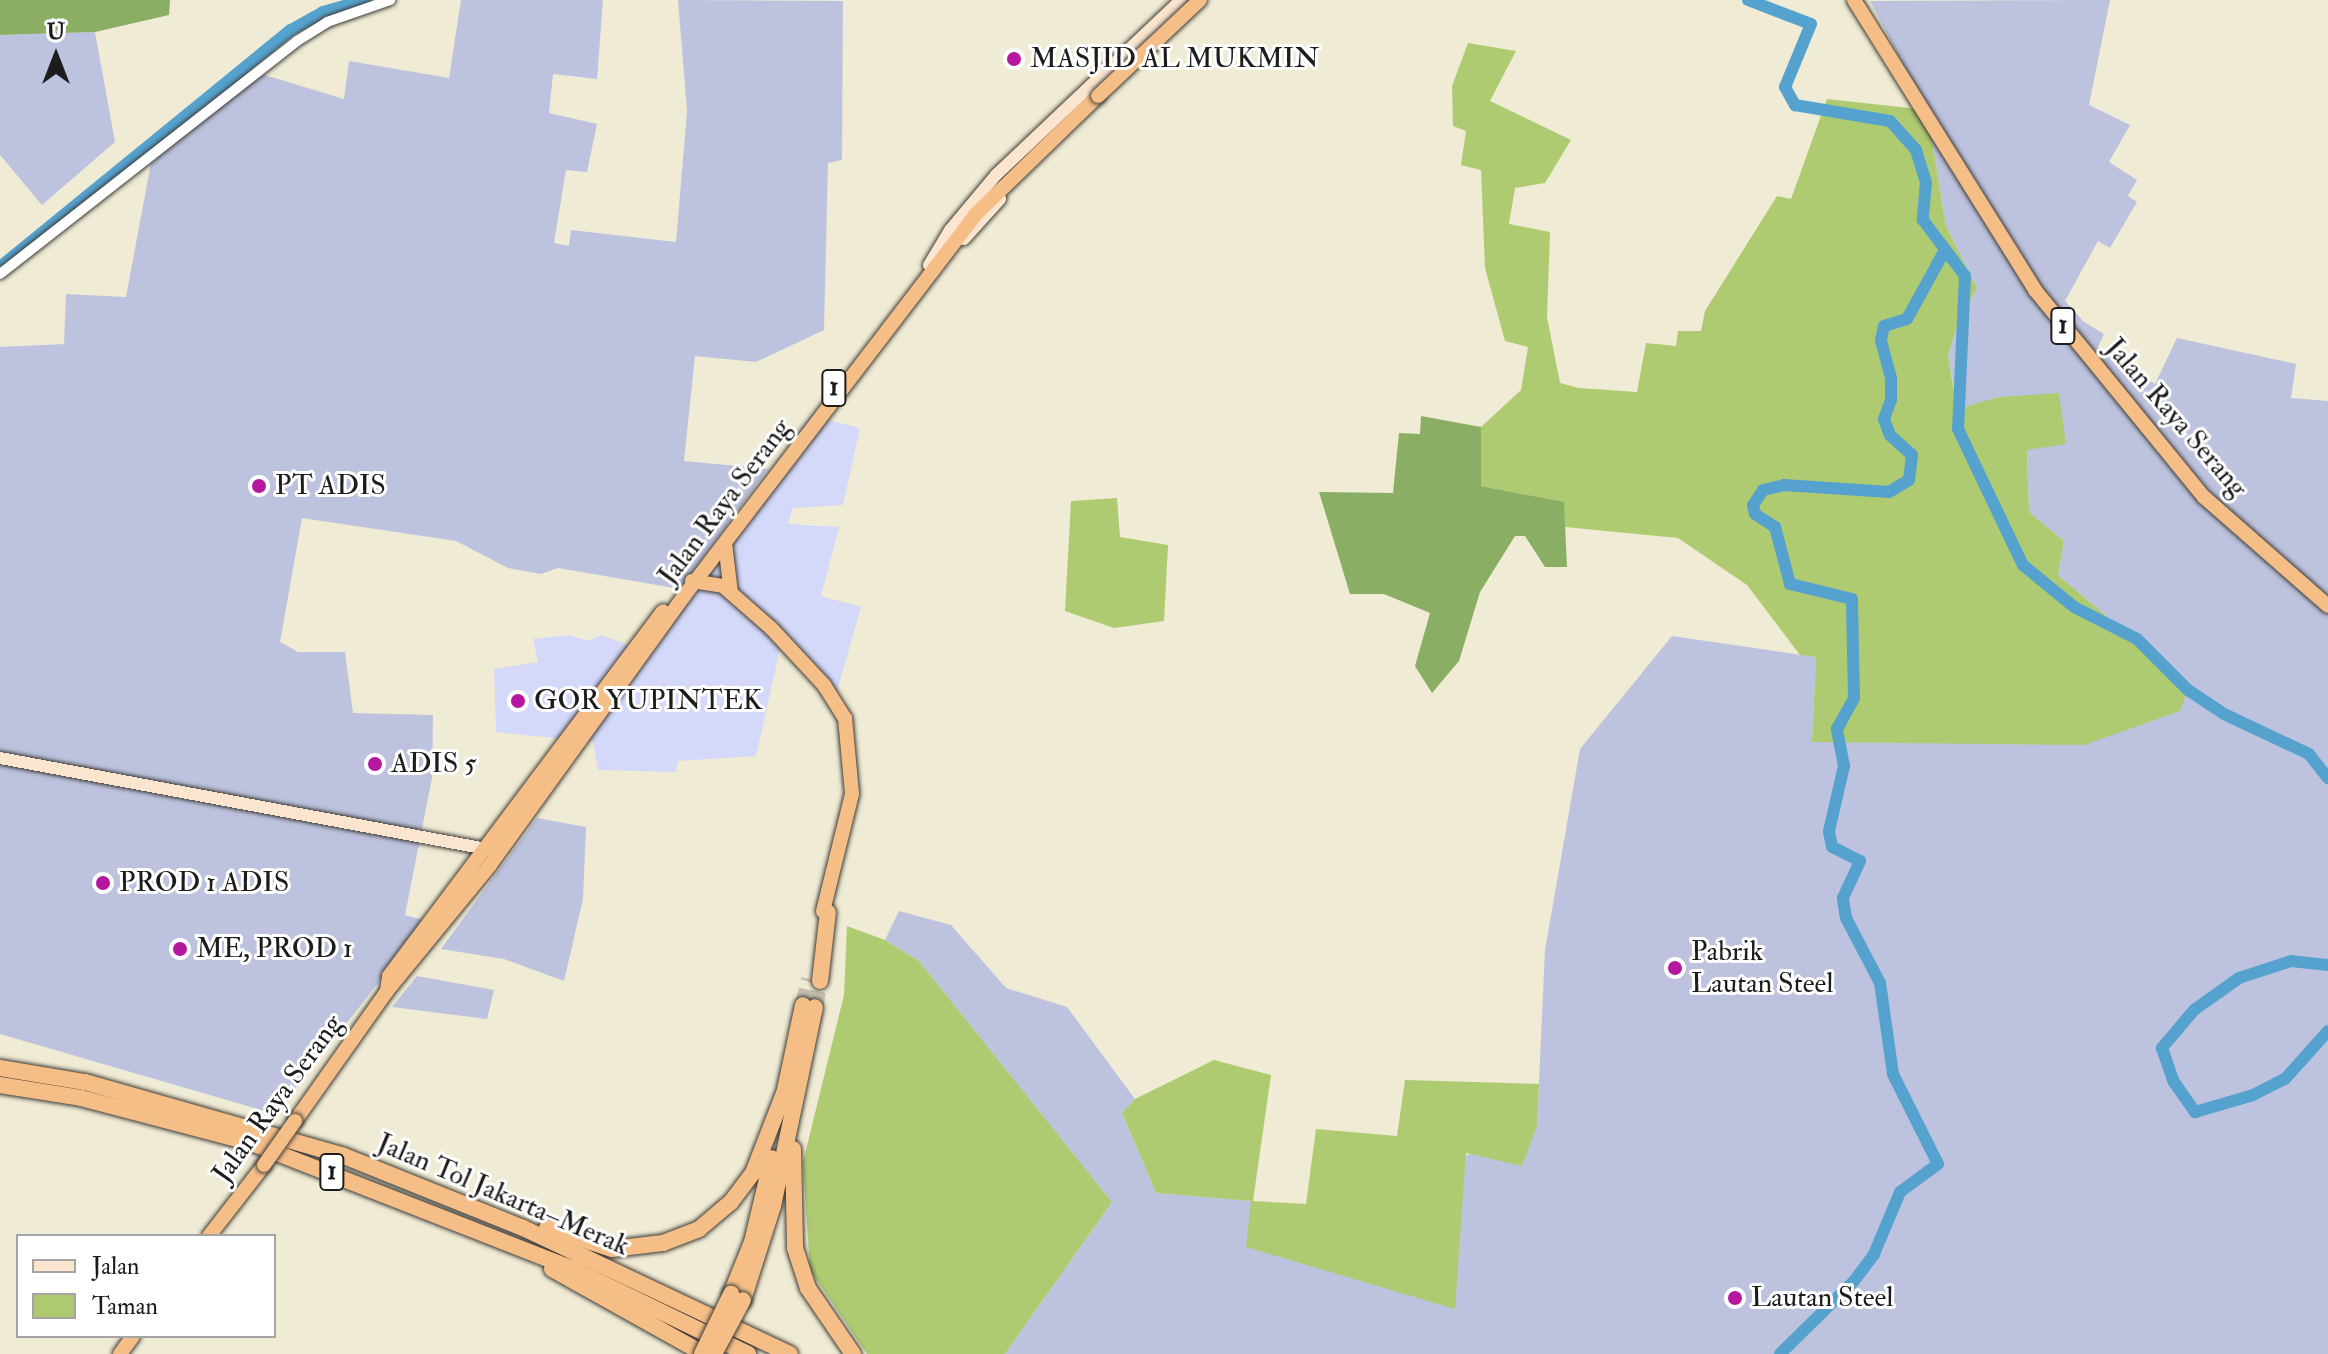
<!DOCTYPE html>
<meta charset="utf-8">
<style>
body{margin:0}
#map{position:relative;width:2328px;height:1354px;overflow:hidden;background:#f0ebd4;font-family:"IM FELL Double Pica",serif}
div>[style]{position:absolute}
.built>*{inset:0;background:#d4d8f9}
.industrial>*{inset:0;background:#bdc3de}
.green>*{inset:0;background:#aecb72}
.forest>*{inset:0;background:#8aaf64}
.river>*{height:12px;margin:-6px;padding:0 6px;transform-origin:6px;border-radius:6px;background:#56a2ce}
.motorway-tunnel>*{height:16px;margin-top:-8px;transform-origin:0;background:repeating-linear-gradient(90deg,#c6c2af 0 16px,transparent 0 24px)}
.roads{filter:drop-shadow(0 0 2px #3c3b38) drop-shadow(0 0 2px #3c3b38)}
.tertiary>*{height:10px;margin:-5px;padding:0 5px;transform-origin:5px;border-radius:5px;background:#fff}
.secondary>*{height:12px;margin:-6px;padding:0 6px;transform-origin:6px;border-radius:6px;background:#fbe5cf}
.trunk>*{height:14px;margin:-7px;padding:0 7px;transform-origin:7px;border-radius:7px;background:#f6be87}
.motorway>*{height:16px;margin:-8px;padding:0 8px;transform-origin:8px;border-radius:8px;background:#f6be87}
.bridges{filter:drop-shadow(0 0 2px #3c3b38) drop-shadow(0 0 2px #3c3b38)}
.trunk-bridge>*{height:14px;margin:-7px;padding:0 7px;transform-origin:7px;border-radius:7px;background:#f6be87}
.motorway-bridge>*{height:16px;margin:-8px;padding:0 8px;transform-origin:8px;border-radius:8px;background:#f6be87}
.dots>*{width:22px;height:22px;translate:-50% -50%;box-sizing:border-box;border:4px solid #fff;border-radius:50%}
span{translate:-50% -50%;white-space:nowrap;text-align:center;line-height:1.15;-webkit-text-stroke:6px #fff;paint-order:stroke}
.shield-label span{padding:2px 6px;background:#fff;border:2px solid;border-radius:6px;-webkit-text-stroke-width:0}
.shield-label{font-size:26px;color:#1c1c1c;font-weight:700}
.poi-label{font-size:28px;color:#1c1c1c}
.left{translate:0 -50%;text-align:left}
.street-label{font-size:28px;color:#1c1c1c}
.legend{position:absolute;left:16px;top:1234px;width:260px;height:104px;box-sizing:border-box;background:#fff;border:2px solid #a4a4a4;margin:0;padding:10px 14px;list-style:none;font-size:24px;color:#1c1c1c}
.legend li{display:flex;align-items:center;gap:16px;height:40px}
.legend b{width:40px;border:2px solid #a4a4a4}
.north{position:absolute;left:16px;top:16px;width:80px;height:80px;-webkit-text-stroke:6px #fff;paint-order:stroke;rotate:0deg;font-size:22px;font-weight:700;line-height:32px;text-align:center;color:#1c1c1c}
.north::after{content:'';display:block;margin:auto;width:28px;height:36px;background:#1c1c1c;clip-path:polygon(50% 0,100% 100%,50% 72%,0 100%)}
</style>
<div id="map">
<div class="built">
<i style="clip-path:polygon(811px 416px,860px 428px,843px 505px,793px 508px,788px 524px,839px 527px,821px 596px,861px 607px,835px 698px,781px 645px,756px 756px,678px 761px,676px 772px,598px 770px,593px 742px,496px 732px,494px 669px,538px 662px,533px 639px,570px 635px,588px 641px,602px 635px,637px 649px)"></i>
</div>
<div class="industrial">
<i style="clip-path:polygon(461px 0,603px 0,597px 79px,553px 74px,549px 113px,597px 124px,587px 172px,566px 170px,554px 243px,569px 246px,571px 230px,676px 242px,687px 111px,678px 0,843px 1px,842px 160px,828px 163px,824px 330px,756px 362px,695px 356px,684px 461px,768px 469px,680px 589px,558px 568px,541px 574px,508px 568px,456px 541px,302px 518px,280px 642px,298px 652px,345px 652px,353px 713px,433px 715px,432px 778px,405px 915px,427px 921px,275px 1114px,0 1034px,0 347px,64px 344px,66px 294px,126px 297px,151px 163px,258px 73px,344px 99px,349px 61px,449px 78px)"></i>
<i style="clip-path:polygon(2110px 0,2089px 105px,2130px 125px,2109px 162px,2137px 180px,2128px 196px,2137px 202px,2110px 248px,2098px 241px,2065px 301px,2084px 322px,2104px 334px,2098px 347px,2155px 384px,2177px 338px,2296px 364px,2291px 398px,2328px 401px,2328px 1354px,1005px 1354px,1112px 1202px,919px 961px,885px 940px,899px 911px,951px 925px,1006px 988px,1067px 1007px,1135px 1099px,1122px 1113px,1156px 1193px,1252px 1201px,1247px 1247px,1537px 1126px,1545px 950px,1580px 749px,1672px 636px,1816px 657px,1812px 742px,2189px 686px,2058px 575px,2064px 541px,2029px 512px,2027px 449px,1999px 397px,1958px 410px,1948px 356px,1959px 320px,1977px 288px,1946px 226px,1927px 110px,1870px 1px)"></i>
<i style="clip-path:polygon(95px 32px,115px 142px,42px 205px,0 155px,0 35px)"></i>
<i style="clip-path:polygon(537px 818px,586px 827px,583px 899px,564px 981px,504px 959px,441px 949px)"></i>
<i style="clip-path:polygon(417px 976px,494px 990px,487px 1019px,392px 1007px)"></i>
</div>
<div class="green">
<i style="clip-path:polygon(1468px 43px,1516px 51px,1490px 101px,1571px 140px,1545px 183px,1515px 188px,1509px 224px,1550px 232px,1547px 317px,1560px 383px,1579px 388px,1637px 392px,1646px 343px,1676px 346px,1678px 331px,1701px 331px,1705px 311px,1777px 196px,1791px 199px,1827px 99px,1927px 110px,1946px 226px,1977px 288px,1959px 320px,1948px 356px,1957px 409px,1999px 397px,2059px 393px,2066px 444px,2027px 450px,2029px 512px,2064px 541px,2058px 575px,2189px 686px,2180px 711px,2084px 745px,1812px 742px,1816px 657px,1800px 655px,1747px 585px,1678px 538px,1565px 527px,1563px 502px,1481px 486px,1481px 427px,1521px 390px,1528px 347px,1505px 341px,1485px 268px,1481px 170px,1461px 165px,1466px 131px,1453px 126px,1452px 86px)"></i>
<i style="clip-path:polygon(1117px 498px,1120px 537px,1168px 545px,1164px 621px,1114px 628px,1065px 611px,1071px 501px)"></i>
<i style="clip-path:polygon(847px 926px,885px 940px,919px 961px,1112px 1202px,1005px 1354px,867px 1354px,810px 1270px,803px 1162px,844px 995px)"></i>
<i style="clip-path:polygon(1214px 1060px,1271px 1075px,1253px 1201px,1306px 1204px,1316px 1129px,1397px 1136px,1405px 1080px,1539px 1084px,1537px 1126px,1522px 1166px,1466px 1153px,1455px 1309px,1246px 1247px,1251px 1201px,1156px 1193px,1122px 1113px,1135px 1099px)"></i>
</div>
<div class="forest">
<i style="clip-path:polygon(0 0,170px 0,169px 15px,95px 32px,0 35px)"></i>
<i style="clip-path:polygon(1421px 416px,1481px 427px,1481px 486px,1564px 502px,1567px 567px,1545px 567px,1525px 536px,1515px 536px,1480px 592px,1459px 661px,1432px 693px,1415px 666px,1430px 613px,1384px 594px,1350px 594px,1319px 492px,1393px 493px,1399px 433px,1420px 434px)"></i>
</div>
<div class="river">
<i style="left:1748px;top:0;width:67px;rotate:20.9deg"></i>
<i style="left:1811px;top:24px;width:68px;rotate:112.4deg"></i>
<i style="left:1785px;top:87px;width:21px;rotate:61deg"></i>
<i style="left:1795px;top:105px;width:96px;rotate:9.6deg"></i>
<i style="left:1890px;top:121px;width:39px;rotate:48deg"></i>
<i style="left:1916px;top:150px;width:34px;rotate:73deg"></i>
<i style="left:1926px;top:182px;width:38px;rotate:95deg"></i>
<i style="left:1923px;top:220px;width:70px;rotate:53.1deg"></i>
<i style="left:1965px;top:276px;width:153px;rotate:92.6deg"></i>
<i style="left:1958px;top:429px;width:151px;rotate:64.5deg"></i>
<i style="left:2023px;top:565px;width:66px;rotate:39.5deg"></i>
<i style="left:2074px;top:607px;width:71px;rotate:26.9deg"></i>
<i style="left:2137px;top:639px;width:72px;rotate:45deg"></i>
<i style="left:2188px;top:690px;width:43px;rotate:33.7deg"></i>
<i style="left:2224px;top:714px;width:94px;rotate:25.2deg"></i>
<i style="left:2309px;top:754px;width:31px;rotate:52deg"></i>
<i style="left:0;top:267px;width:375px;rotate:-39.2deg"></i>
<i style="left:291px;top:30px;width:37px;rotate:-29deg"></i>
<i style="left:323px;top:12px;width:44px;rotate:-15.9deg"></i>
<i style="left:2328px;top:965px;width:37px;rotate:-174deg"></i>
<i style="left:2291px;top:961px;width:55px;rotate:161.9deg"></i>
<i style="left:2239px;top:978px;width:55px;rotate:144.6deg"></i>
<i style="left:2194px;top:1010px;width:50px;rotate:130.1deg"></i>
<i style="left:2162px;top:1048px;width:36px;rotate:71deg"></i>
<i style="left:2174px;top:1082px;width:37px;rotate:55deg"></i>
<i style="left:2195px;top:1112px;width:60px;rotate:-16.3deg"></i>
<i style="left:2253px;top:1095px;width:36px;rotate:-27deg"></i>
<i style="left:2285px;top:1079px;width:64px;rotate:-48.1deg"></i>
<i style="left:1780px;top:1354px;width:104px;rotate:-44.6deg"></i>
<i style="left:1854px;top:1281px;width:34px;rotate:-53deg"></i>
<i style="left:1874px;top:1254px;width:67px;rotate:-67.2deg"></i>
<i style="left:1900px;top:1192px;width:47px;rotate:-36.4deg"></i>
<i style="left:1938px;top:1164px;width:101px;rotate:-116.6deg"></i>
<i style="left:1893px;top:1074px;width:92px;rotate:-98.1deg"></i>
<i style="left:1880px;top:983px;width:73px;rotate:-117.6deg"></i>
<i style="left:1846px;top:918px;width:20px;rotate:-99deg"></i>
<i style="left:1843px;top:898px;width:41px;rotate:-65.3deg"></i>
<i style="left:1860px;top:861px;width:31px;rotate:-153deg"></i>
<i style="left:1832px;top:847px;width:16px;rotate:-101deg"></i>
<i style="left:1829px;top:831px;width:67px;rotate:-77deg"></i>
<i style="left:1844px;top:766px;width:38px;rotate:-101deg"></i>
<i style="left:1837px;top:729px;width:35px;rotate:-61deg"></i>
<i style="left:1854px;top:698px;width:99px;rotate:-91.2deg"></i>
<i style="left:1852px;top:599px;width:64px;rotate:-166.4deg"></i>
<i style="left:1790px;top:584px;width:59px;rotate:-104.7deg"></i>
<i style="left:1775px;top:527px;width:24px;rotate:-147deg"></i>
<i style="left:1755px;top:514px;width:9px;rotate:-103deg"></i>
<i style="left:1753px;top:505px;width:18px;rotate:-56deg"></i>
<i style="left:1763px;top:490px;width:22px;rotate:-13deg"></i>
<i style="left:1784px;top:485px;width:105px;rotate:3.8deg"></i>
<i style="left:1889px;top:492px;width:23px;rotate:-31deg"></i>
<i style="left:1909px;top:480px;width:25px;rotate:-83deg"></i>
<i style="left:1912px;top:455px;width:30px;rotate:-138deg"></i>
<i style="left:1890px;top:435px;width:17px;rotate:-111deg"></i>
<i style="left:1884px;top:419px;width:20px;rotate:-70deg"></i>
<i style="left:1891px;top:400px;width:22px;rotate:-90deg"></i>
<i style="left:1891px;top:378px;width:39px;rotate:-105deg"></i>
<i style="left:1881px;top:340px;width:14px;rotate:-78deg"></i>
<i style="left:1884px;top:326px;width:24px;rotate:-17deg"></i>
<i style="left:1907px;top:319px;width:79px;rotate:-61.2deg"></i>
</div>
<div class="motorway-tunnel">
<i style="left:803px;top:1005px;width:27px;rotate:-77deg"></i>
<i style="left:815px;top:1007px;width:26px;rotate:-79deg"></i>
</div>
<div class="roads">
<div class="tertiary">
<i style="left:0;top:274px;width:377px;rotate:-38.1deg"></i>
<i style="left:297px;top:41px;width:36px;rotate:-32deg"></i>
<i style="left:327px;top:22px;width:67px;rotate:-19.2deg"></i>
</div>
<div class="secondary">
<i style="left:964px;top:239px;width:54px;rotate:-48deg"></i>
<i style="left:929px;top:265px;width:41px;rotate:-59deg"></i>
<i style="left:950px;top:230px;width:72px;rotate:-50.1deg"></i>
<i style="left:996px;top:175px;width:255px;rotate:-43.4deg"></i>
<i style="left:0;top:758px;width:501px;rotate:10.59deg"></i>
</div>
<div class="trunk">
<i style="left:1854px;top:0;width:342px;rotate:58deg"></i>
<i style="left:2035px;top:290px;width:267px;rotate:50.8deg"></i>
<i style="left:2204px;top:497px;width:165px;rotate:41.3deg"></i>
<i style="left:725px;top:543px;width:50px;rotate:83.2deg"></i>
<i style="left:692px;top:581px;width:31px;rotate:9deg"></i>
<i style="left:723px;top:586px;width:64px;rotate:41.2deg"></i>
<i style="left:771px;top:628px;width:78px;rotate:47.1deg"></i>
<i style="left:824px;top:685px;width:39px;rotate:58deg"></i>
<i style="left:845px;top:718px;width:76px;rotate:84.7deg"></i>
<i style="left:852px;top:794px;width:121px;rotate:103.9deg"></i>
<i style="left:387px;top:991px;width:15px;rotate:-82deg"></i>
<i style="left:389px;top:976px;width:456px;rotate:-53.1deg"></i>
<i style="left:295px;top:1121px;width:159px;rotate:-54.7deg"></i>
<i style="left:387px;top:991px;width:163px;rotate:-50.7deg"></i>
<i style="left:490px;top:865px;width:332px;rotate:-54.2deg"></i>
<i style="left:684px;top:596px;width:479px;rotate:-52.6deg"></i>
<i style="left:975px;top:215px;width:171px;rotate:-44.1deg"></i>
<i style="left:209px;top:1236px;width:90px;rotate:-52.2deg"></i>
<i style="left:120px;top:1354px;width:22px;rotate:-54deg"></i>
</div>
<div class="motorway">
<i style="left:820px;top:981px;width:69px;rotate:-83.4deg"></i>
<i style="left:0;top:1068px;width:86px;rotate:9.4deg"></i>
<i style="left:85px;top:1082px;width:269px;rotate:15.9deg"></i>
<i style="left:344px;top:1156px;width:193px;rotate:21.9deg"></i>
<i style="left:523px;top:1228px;width:295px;rotate:25.3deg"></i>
<i style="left:0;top:1085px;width:82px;rotate:9.1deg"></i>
<i style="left:81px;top:1098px;width:174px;rotate:14.7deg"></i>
<i style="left:249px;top:1142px;width:346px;rotate:21.4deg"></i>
<i style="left:571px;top:1268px;width:197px;rotate:25.9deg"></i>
<i style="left:782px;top:1104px;width:101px;rotate:-78deg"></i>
<i style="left:793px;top:1149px;width:99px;rotate:88.8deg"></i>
<i style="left:795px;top:1248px;width:42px;rotate:72deg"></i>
<i style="left:808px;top:1288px;width:80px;rotate:55.7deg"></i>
<i style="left:547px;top:1228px;width:68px;rotate:17.9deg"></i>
<i style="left:612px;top:1249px;width:51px;rotate:-6.7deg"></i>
<i style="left:663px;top:1243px;width:39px;rotate:-21deg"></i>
<i style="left:699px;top:1229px;width:42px;rotate:-40.2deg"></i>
<i style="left:731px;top:1202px;width:36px;rotate:-53deg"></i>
<i style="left:753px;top:1173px;width:86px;rotate:-68.8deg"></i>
<i style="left:552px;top:1269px;width:174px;rotate:29.2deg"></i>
<i style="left:731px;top:1294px;width:56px;rotate:-68deg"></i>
<i style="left:752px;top:1242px;width:86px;rotate:-76.6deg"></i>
<i style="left:743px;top:1300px;width:99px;rotate:-72.3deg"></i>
<i style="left:773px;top:1206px;width:203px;rotate:-78.1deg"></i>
</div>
</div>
<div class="bridges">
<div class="trunk-bridge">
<i style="left:1098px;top:96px;width:140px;rotate:-43.3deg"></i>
<i style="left:264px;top:1165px;width:54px;rotate:-54.8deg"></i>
</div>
<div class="motorway-bridge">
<i style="left:702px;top:1354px;width:67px;rotate:-64.2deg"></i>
<i style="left:714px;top:1354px;width:61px;rotate:-61.8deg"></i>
</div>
</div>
<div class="dots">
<i style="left:1014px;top:59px;background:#b5179e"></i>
<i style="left:259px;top:486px;background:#b5179e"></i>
<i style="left:518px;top:701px;background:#b5179e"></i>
<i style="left:375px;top:764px;background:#b5179e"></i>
<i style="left:103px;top:883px;background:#b5179e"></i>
<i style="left:180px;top:949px;background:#b5179e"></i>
<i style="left:1675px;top:968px;background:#b5179e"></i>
<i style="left:1735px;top:1298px;background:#b5179e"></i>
</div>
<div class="shield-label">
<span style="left:2063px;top:326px">1</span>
<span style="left:834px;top:388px">1</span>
<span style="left:332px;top:1172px">1</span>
</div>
<div class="poi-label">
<span class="left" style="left:1030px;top:59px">MASJID AL MUKMIN</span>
<span class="left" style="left:275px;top:486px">PT ADIS</span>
<span class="left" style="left:534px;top:701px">GOR YUPINTEK</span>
<span class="left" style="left:391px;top:764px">ADIS 5</span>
<span class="left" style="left:119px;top:883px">PROD 1 ADIS</span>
<span class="left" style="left:196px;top:949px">ME, PROD 1</span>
<span class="left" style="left:1691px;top:968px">Pabrik<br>Lautan Steel</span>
<span class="left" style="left:1751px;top:1298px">Lautan Steel</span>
</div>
<div class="street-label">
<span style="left:2176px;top:418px;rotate:49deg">Jalan Raya Serang</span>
<span style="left:725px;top:502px;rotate:-53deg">Jalan Raya Serang</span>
<span style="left:278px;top:1099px;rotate:-54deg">Jalan Raya Serang</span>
<span style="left:503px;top:1195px;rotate:23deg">Jalan Tol Jakarta–Merak</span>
</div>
<ul class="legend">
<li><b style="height:10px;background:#fbe5cf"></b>Jalan</li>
<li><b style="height:22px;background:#aecb72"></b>Taman</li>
</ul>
<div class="north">U</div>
</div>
